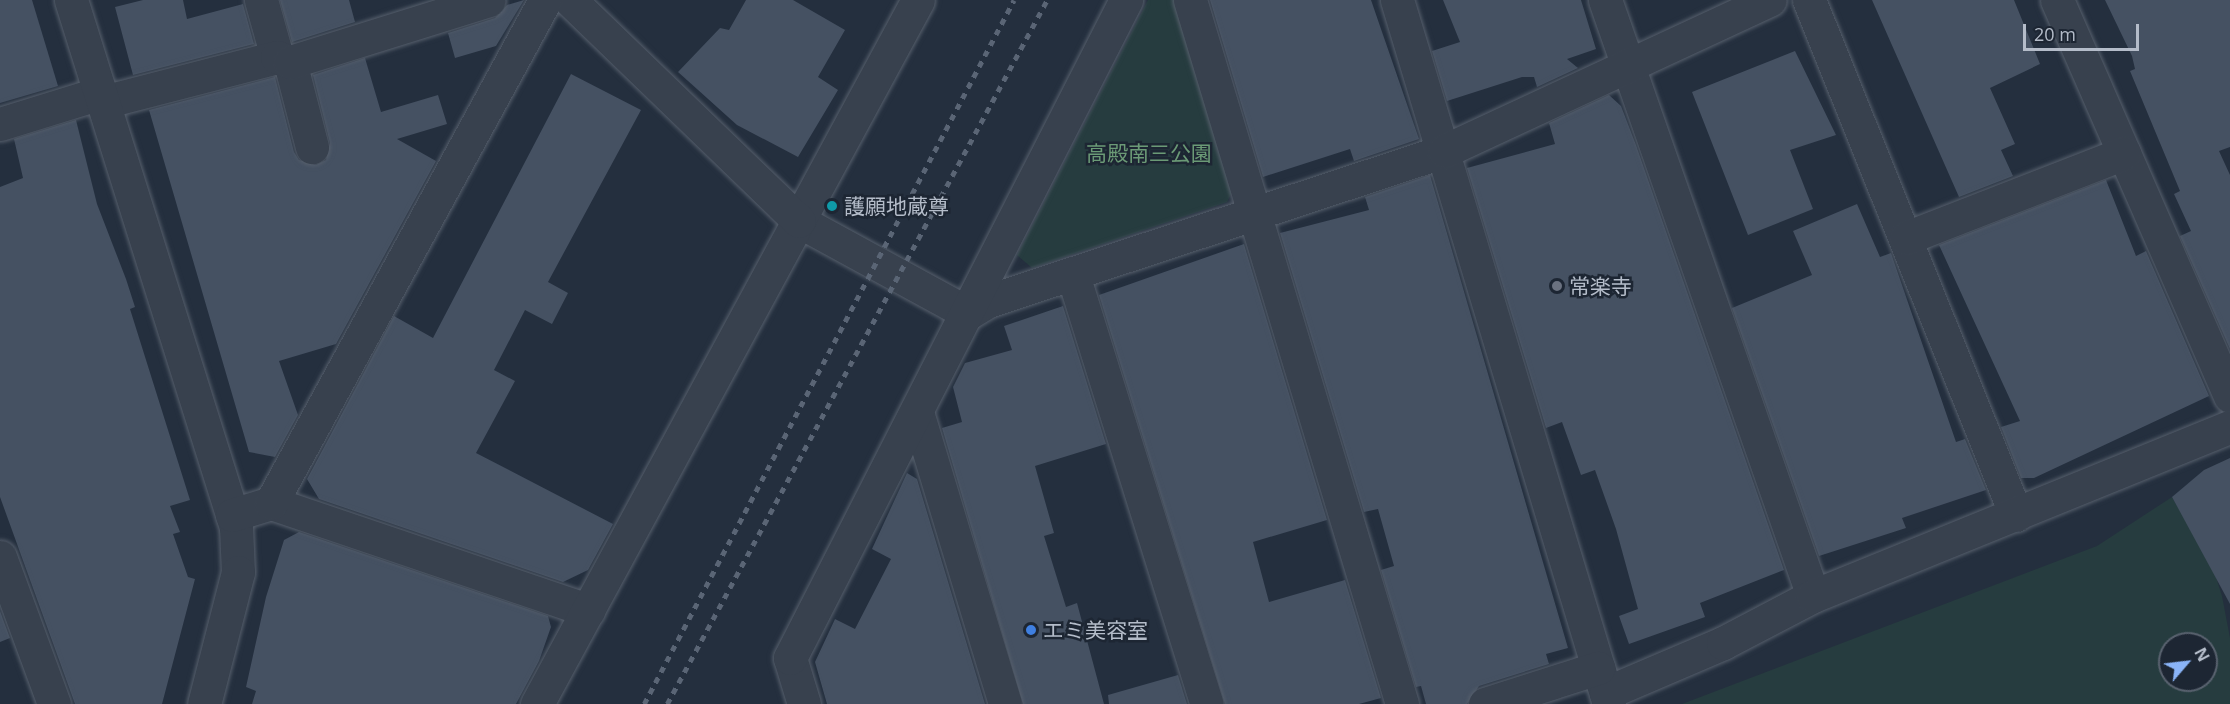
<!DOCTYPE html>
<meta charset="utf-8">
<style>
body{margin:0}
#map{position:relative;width:2230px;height:704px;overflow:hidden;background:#242f3e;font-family:"Open Sans","Noto Sans JP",sans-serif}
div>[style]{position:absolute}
.green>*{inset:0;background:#263c3f}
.building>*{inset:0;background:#455162}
.roads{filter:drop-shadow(0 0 2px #565f6c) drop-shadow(0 0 2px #565f6c)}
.minor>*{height:33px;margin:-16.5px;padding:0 16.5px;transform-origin:16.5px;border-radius:16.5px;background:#38414e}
.tertiary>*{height:33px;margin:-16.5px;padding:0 16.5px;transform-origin:16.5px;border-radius:16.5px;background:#38414e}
.rail>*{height:4.5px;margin-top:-2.25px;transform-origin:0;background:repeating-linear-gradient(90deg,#5a6575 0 6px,transparent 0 12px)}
.dots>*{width:16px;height:16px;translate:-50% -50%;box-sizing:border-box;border:3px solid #1d2633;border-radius:50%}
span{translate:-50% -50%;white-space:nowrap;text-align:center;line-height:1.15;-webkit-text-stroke:5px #1d2633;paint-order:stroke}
.park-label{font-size:21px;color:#6b9a76}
.poi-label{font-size:21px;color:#b4bcc9}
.left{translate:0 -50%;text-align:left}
.north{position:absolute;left:2158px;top:632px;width:60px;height:60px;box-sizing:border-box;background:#1d2633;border:2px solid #59626f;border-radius:50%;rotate:62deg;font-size:16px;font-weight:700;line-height:24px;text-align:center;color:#b4bcc9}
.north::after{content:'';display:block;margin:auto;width:21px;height:27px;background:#8ab4f8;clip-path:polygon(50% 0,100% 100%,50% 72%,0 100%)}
.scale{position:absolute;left:2023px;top:24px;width:116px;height:27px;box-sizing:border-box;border:3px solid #b4bcc9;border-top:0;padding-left:8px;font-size:18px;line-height:21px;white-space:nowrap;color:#b4bcc9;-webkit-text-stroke:4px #1d2633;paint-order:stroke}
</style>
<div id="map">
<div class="green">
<i style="clip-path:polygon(1148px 0,1174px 0,1235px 186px,1227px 202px,1032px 268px,1017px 255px)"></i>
<i style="clip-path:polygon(evenodd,2172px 497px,2213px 568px,2222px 596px,2230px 638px,2230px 704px,1682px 704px,2097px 546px,2172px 497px,2170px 644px,2206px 644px,2206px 680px,2170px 680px,2170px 644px)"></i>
</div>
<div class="building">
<i style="clip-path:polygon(0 0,32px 0,58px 86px,0 103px)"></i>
<i style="clip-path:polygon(143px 0,183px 0,187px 19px,243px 4px,254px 44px,133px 75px,115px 7px)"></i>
<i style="clip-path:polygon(280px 0,349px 0,355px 22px,292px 42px)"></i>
<i style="clip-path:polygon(524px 0,496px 46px,455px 58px,448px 33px,495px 18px,507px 5px)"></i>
<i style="clip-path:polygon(746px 0,793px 0,845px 30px,818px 77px,838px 90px,798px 157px,737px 125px,678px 72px,720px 28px,729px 30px)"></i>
<i style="clip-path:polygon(1210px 0,1371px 0,1419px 139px,1354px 161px,1350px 149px,1263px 177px)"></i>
<i style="clip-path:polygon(1443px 0,1581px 0,1596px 49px,1567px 59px,1578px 68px,1537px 87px,1534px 77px,1522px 77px,1447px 101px,1432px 51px,1460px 42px)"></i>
<i style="clip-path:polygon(1872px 0,2014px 0,2040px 64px,1990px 88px,2015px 144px,2001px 150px,2013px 176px,1959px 197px)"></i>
<i style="clip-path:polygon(2105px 0,2230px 0,2230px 147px,2219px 151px,2230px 175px,2230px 349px,2180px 236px,2191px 231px,2174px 194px,2180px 191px,2130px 71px,2135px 69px,2132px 56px)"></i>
<i style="clip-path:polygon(1795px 51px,1836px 135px,1790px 150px,1813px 209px,1748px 235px,1692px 92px)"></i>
<i style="clip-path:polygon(365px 58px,381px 112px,438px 95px,447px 124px,397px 139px,436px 161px,336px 344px,279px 361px,298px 415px,275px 457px,249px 452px,149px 110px,275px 77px,294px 152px,299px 160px,316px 165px,326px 160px,330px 143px,313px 75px)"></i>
<i style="clip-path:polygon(571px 74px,641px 110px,548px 282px,568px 293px,552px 324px,525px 310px,494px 370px,515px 381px,476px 453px,613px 524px,588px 570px,563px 582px,319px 499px,307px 479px,394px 316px,433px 338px)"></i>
<i style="clip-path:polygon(1609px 95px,1621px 106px,1636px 145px,1784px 570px,1700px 603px,1705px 617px,1629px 644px,1619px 616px,1638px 609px,1616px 529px,1595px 470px,1581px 475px,1562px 422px,1546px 428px,1467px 168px,1555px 144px,1549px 123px)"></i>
<i style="clip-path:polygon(76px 120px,97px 204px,126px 279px,135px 307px,130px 309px,190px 500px,170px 506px,180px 532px,173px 534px,188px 577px,195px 579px,162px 704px,75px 704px,0 497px,0 187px,23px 178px,14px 139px)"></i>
<i style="clip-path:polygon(1430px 175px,1568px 648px,1546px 654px,1549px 664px,1479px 686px,1467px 704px,1426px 704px,1421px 686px,1416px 687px,1381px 570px,1394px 566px,1378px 509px,1364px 512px,1280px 233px,1369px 210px,1365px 197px)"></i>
<i style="clip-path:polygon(2106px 180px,2136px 256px,2146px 251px,2209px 396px,2034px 478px,2021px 478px,2001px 427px,2020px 421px,1939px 245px)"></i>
<i style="clip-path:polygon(1857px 204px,1880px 257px,1891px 253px,1956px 442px,1965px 439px,1986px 490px,1902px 518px,1906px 528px,1819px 556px,1732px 308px,1812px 275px,1793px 231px)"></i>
<i style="clip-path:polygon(1244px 244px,1327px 520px,1253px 542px,1269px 602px,1345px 580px,1381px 698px,1359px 704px,1225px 704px,1099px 295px)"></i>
<i style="clip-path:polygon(1063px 306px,1106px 444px,1035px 466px,1054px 533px,1044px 536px,1066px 607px,1077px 603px,1104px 704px,1023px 704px,942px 428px,962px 422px,953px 387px,965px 363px,1012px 350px,1004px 326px)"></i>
<i style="clip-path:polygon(2230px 458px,2230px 604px,2172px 497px,2204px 470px)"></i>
<i style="clip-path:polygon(907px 473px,917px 479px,985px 704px,827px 704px,815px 662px,835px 619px,855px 629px,891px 559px,872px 549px)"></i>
<i style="clip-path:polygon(299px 532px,548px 616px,551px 627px,539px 661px,516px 704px,252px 704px,256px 691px,246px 687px,266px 597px,284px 540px)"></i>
<i style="clip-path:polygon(0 611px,10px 638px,0 642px)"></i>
<i style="clip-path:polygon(1178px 675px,1187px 704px,1109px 704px,1108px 695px)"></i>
</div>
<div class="roads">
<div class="minor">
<i style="left:261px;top:0;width:59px;rotate:74.3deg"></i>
<i style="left:1190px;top:0;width:735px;rotate:73.24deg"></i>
<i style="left:1397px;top:0;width:735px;rotate:73.24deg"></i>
<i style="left:1605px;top:0;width:631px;rotate:70.76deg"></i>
<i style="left:1809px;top:0;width:555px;rotate:68.1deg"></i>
<i style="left:2057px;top:0;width:432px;rotate:66.4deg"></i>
<i style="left:290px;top:62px;width:88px;rotate:75.5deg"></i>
<i style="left:103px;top:102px;width:180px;rotate:-14.5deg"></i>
<i style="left:277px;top:57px;width:14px;rotate:21deg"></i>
<i style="left:290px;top:62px;width:208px;rotate:-17.3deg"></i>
<i style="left:0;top:124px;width:105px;rotate:-17.2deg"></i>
<i style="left:799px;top:221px;width:192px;rotate:28.6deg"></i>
<i style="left:1906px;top:238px;width:234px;rotate:-21.3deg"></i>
<i style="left:1073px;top:275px;width:449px;rotate:72.7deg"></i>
<i style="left:968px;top:313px;width:23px;rotate:-31deg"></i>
<i style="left:988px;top:301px;width:480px;rotate:-18.2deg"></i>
<i style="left:1444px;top:151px;width:359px;rotate:-24.9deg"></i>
<i style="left:917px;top:412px;width:305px;rotate:73.2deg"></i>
<i style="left:271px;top:503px;width:335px;rotate:18.7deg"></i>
<i style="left:0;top:557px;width:157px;rotate:69.8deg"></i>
<i style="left:1606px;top:693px;width:127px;rotate:-23.1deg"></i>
<i style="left:1723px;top:643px;width:102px;rotate:-27.6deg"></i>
<i style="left:1813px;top:596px;width:450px;rotate:-22.1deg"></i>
<i style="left:537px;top:704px;width:800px;rotate:-61.58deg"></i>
<i style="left:804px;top:704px;width:48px;rotate:-106.9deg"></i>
<i style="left:790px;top:658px;width:739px;rotate:-62.95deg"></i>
<i style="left:1485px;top:704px;width:119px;rotate:-17.7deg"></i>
</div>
<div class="tertiary">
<i style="left:71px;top:0;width:552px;rotate:72.62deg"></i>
<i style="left:236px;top:527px;width:45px;rotate:87.5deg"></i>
<i style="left:238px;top:572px;width:136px;rotate:104.4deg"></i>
<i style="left:570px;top:0;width:318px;rotate:44deg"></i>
<i style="left:232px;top:515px;width:41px;rotate:-17.1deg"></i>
<i style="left:271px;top:503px;width:573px;rotate:-61.42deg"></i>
</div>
</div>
<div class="rail">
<i style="left:644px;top:704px;width:795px;rotate:-62.28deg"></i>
<i style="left:667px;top:704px;width:800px;rotate:-61.64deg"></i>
</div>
<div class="dots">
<i style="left:832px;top:206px;background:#0f9aa8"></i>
<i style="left:1557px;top:286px;background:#6b7280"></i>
<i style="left:1031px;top:630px;background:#3f7fe0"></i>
</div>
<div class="park-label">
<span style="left:1149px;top:153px">高殿南三公園</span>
</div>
<div class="poi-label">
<span class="left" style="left:844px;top:206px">護願地蔵尊</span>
<span class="left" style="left:1569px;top:286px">常楽寺</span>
<span class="left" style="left:1043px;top:630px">エミ美容室</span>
</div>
<div class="north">N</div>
<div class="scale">20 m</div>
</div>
